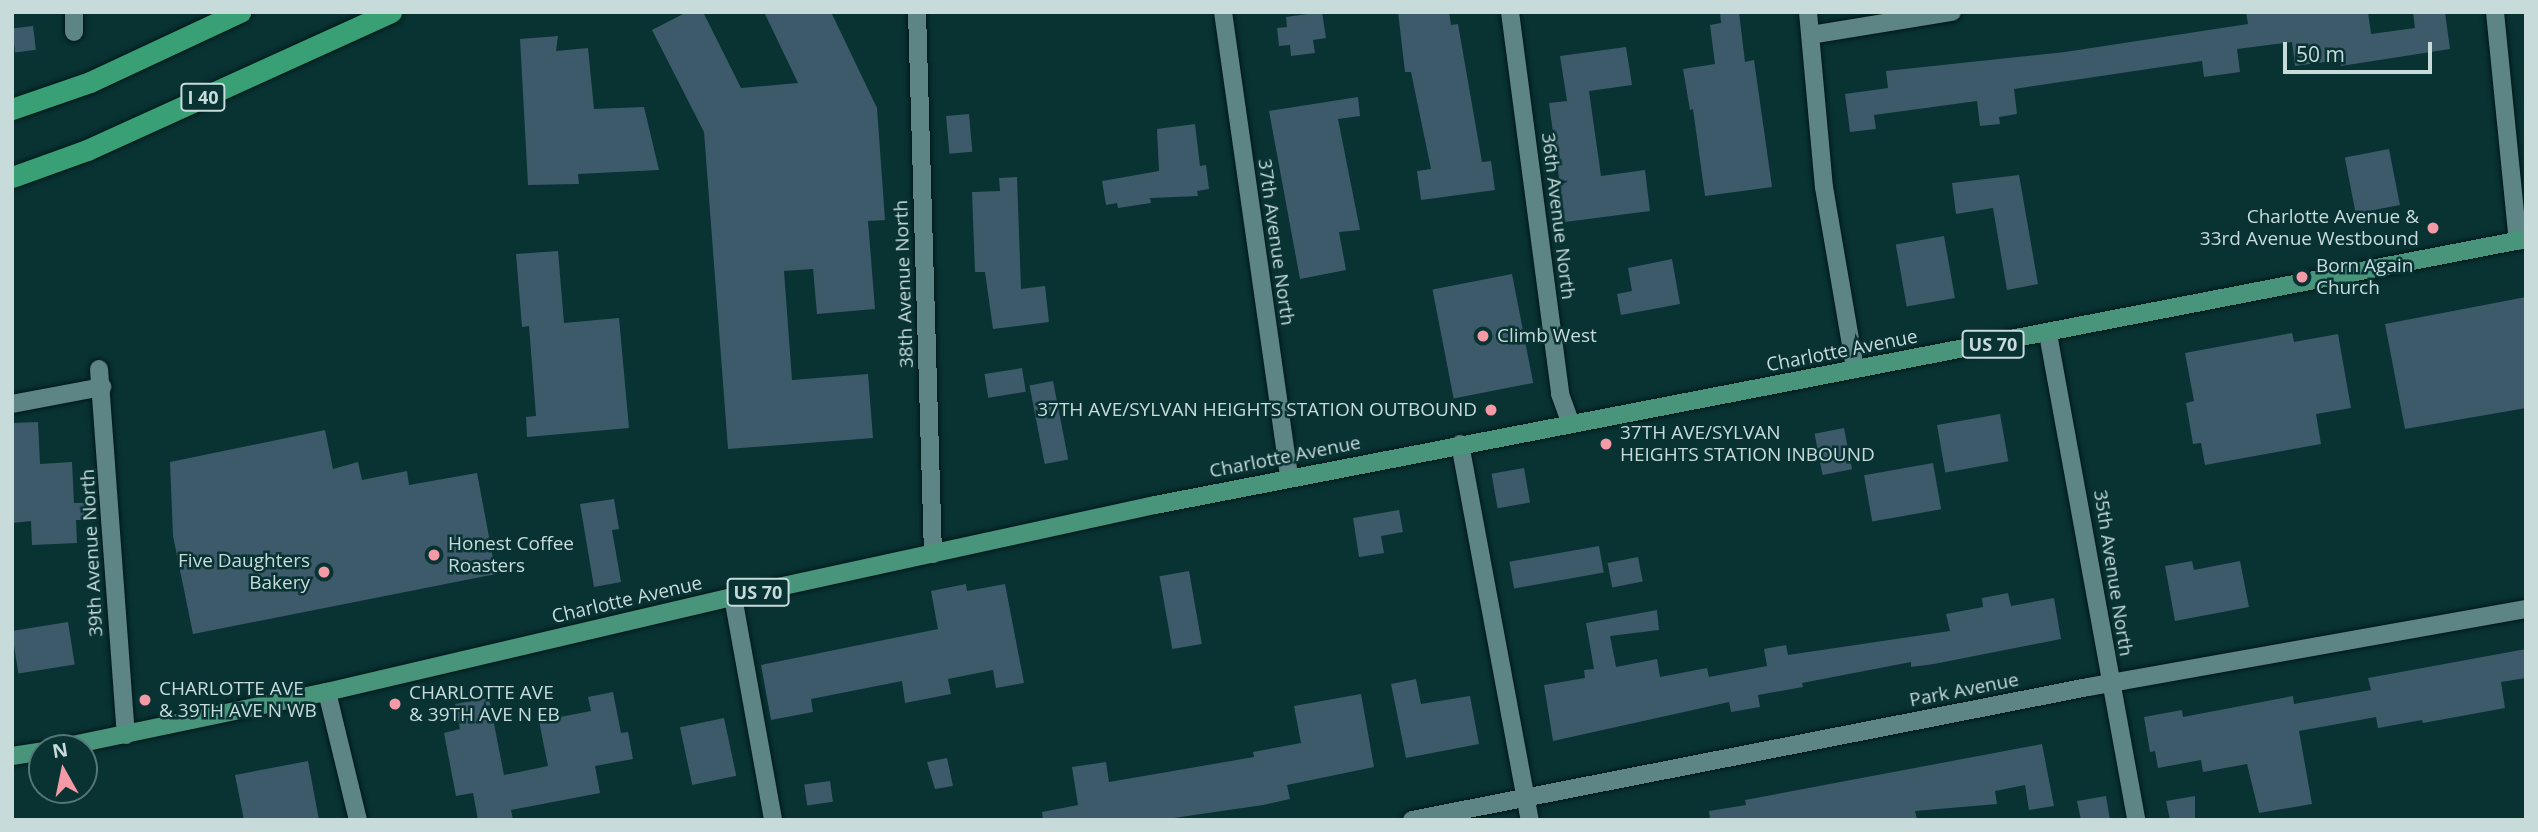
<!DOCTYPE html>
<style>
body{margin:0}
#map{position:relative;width:2538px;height:832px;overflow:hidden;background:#093233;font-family:"Open Sans",sans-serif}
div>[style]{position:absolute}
.building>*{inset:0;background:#3c5a6a;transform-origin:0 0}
.roads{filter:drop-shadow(0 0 2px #001819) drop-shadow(0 0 2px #001819)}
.minor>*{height:18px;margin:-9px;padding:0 9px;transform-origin:9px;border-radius:9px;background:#5e8585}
.primary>*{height:18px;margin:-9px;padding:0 9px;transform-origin:9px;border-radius:9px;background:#48957b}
.motorway>*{height:21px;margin:-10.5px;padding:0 10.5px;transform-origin:10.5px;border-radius:10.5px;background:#399f74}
.dots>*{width:19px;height:19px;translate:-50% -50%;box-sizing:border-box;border:4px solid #093233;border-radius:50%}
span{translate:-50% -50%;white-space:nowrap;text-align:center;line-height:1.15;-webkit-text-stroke:5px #093233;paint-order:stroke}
.shield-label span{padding:2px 5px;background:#093233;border:2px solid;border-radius:5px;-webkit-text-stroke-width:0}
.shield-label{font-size:18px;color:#c7dbdb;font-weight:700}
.street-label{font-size:19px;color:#c7dbdb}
.poi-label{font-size:19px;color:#c7dbdb}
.right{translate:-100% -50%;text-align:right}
.left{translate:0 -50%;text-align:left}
.frame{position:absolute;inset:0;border:14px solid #c7dbdb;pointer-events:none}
.north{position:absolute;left:28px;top:734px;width:70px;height:70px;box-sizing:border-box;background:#093233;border:2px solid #557676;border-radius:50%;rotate:351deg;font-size:19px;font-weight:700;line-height:28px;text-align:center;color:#c7dbdb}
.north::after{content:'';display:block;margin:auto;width:24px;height:32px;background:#f49aa7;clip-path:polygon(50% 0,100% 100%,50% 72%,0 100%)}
.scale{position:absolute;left:2283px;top:42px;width:149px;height:32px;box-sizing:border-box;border:4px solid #c7dbdb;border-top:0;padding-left:9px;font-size:21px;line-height:24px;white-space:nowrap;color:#c7dbdb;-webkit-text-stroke:5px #093233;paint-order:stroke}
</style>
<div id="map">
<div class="building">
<i style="clip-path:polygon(687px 12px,703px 12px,741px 88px,798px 83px,764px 12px,831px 12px,877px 108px,885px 220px,868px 221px,875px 309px,817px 314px,813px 269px,784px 271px,792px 380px,868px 374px,873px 438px,728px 449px,704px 132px,652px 30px)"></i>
<i style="clip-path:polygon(1322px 12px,1326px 38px,1313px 40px,1315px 53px,1291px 56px,1290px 45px,1279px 46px,1277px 28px,1287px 27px,1286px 17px)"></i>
<i style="clip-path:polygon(1398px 12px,1449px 12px,1451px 25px,1458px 24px,1482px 162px,1491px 161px,1495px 190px,1421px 200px,1417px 171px,1431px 169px,1411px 72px,1405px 72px)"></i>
<i style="clip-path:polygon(1720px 12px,1739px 12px,1745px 62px,1754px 60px,1772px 187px,1705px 196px,1693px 109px,1690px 110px,1683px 69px,1715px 64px,1710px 25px,1721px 23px)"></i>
<i style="clip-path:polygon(2246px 12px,2368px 12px,2371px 34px,2415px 28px,2413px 12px,2445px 12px,2450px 49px,2341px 66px,2340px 60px,2295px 66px,2292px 42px,2237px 49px,2240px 72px,2204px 77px,2202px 61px,2014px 89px,2017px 114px,1999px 117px,2000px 124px,1980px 126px,1977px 101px,1874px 115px,1876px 129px,1850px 132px,1845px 94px,1888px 88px,1886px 71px,2065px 52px,2248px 24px)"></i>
<i style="left:33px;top:26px;width:24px;height:21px;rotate:83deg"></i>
<i style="clip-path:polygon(558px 36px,556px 51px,588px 48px,594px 109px,644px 107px,659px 170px,578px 174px,579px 184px,528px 185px,520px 39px)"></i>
<i style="clip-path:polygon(1626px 47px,1632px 85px,1589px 91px,1601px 176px,1645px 170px,1650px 211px,1565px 222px,1549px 103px,1567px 101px,1560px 56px)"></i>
<i style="clip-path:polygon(1358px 97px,1360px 116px,1338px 119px,1360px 230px,1339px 232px,1346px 270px,1300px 279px,1269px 111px)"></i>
<i style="left:969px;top:114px;width:38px;height:23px;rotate:85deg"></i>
<i style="clip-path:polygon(1195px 124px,1200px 166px,1206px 165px,1209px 189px,1197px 191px,1198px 196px,1150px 198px,1151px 203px,1118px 208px,1117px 203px,1106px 205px,1102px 181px,1159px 171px,1157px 129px)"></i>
<i style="left:2389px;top:149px;width:57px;height:45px;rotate:79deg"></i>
<i style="clip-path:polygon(2019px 175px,2038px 284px,2007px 290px,1993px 208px,1956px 214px,1952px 183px)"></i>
<i style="clip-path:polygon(1017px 177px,1021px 289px,1045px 286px,1049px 322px,993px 329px,985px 272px,975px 272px,972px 192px,1000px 191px,999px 178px)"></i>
<i style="left:1944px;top:236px;width:63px;height:49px;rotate:80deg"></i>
<i style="clip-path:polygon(558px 251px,564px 323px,619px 318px,629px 428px,527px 437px,526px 417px,536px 416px,529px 326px,522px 327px,516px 254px)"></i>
<i style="clip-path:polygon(1672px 259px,1680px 304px,1621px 315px,1617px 294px,1632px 291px,1628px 268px)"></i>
<i style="left:1512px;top:274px;width:111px;height:81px;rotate:79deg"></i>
<i style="clip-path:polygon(2526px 297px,2526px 408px,2405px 429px,2385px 324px)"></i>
<i style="clip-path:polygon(2292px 333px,2294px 342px,2338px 334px,2351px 408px,2316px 414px,2321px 444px,2205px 465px,2201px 443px,2193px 444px,2186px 403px,2194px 401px,2185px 353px)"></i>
<i style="left:1022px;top:368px;width:24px;height:38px;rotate:81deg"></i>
<i style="left:1053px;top:381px;width:80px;height:24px;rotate:79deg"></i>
<i style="left:2000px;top:414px;width:48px;height:64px;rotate:80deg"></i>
<i style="clip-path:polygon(38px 422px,40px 464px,72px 462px,74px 503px,84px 503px,85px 520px,76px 520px,77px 543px,32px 545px,31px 521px,12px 523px,12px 423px)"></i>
<i style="left:1844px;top:428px;width:42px;height:30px;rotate:79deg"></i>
<i style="clip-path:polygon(325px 430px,333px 469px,358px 462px,362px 480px,407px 471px,409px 485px,477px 473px,496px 574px,193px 634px,173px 536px,170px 462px)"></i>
<i style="left:1933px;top:463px;width:47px;height:70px;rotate:80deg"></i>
<i style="left:1524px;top:468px;width:35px;height:33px;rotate:80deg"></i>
<i style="clip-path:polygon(614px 499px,619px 529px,612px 530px,621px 582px,594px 587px,580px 504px)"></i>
<i style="clip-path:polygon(1399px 510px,1403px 532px,1381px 536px,1384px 553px,1359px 557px,1353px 518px)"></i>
<i style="left:1599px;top:546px;width:27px;height:91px;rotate:80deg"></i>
<i style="left:1638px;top:557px;width:25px;height:31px;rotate:79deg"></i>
<i style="clip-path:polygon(2192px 561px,2194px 570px,2240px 561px,2249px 607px,2175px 621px,2165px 566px)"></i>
<i style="left:1189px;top:571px;width:74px;height:30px;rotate:80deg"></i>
<i style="clip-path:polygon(966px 584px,967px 591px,1005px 584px,1024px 683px,996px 688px,993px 670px,948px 679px,951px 694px,905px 703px,902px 681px,811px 699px,813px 712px,771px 720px,761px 665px,938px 629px,931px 591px)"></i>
<i style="clip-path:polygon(2008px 593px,2011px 606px,2054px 598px,2061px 639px,1934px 664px,1911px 667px,1911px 662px,1802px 683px,1803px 687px,1758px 695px,1760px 707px,1731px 712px,1729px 702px,1553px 741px,1544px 685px,1585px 678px,1584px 670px,1594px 669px,1586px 623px,1657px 610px,1659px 630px,1610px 636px,1616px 667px,1657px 659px,1660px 677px,1707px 668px,1709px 677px,1767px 666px,1764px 649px,1786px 645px,1788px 655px,1950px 631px,1946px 614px,1983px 607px,1982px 598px)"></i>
<i style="left:68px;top:622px;width:43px;height:57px;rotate:81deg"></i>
<i style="clip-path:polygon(2526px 649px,2526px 678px,2501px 682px,2505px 708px,2423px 723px,2422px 720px,2378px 728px,2376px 717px,2299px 731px,2312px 804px,2259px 813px,2247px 764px,2203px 772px,2201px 760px,2158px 768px,2155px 751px,2150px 752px,2144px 717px,2182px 710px,2183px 717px,2293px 696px,2294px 704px,2371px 690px,2368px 678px)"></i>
<i style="clip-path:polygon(1416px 679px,1421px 704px,1470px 696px,1479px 744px,1406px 758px,1391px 684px)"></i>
<i style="clip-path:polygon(613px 692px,621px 733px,628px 732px,633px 759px,595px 766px,600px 793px,511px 810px,513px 820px,478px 820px,473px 793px,456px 796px,444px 733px,460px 729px,455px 704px,489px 698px,504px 775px,548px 766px,539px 721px,591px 711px,588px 697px)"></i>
<i style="clip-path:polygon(1361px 694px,1374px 767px,1287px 785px,1290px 799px,1263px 805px,1160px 820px,1043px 820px,1042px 812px,1078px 805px,1072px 767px,1106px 762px,1109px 782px,1254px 757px,1253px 752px,1301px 743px,1294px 706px)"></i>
<i style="left:724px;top:718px;width:59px;height:45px;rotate:78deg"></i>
<i style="clip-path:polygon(2042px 744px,2054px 806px,2029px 810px,2025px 785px,1995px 791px,1997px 804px,1915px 811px,1917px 820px,1710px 820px,1709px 811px,1746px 805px,1745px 800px)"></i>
<i style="clip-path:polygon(947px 758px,953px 786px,935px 789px,927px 762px)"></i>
<i style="clip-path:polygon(308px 761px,319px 820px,244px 820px,235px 775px)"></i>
<i style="left:830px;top:781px;width:21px;height:26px;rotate:82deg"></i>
<i style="clip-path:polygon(2106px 796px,2110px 820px,2081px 820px,2077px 801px)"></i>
<i style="clip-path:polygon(2195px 796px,2195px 820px,2170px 820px,2166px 801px)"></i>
</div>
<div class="roads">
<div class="minor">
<i style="left:74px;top:12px;width:20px;rotate:90deg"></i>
<i style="left:917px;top:12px;width:542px;rotate:88.31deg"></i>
<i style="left:1223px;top:12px;width:471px;rotate:81.9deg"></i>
<i style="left:1510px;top:12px;width:385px;rotate:82.5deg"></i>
<i style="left:1560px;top:394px;width:32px;rotate:70deg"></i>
<i style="left:1808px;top:12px;width:176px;rotate:84.8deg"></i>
<i style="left:1824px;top:187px;width:185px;rotate:80.3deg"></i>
<i style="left:2495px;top:12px;width:230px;rotate:84.3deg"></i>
<i style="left:1811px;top:35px;width:143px;rotate:-9.3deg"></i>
<i style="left:2048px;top:334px;width:494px;rotate:79.7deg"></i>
<i style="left:99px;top:369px;width:367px;rotate:85.8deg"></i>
<i style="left:12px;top:404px;width:92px;rotate:-10.7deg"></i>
<i style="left:1460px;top:444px;width:382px;rotate:79.5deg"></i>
<i style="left:733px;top:597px;width:227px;rotate:79.8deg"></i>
<i style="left:327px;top:692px;width:132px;rotate:76.4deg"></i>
<i style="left:1412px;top:820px;width:689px;rotate:-11.13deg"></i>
<i style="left:2088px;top:687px;width:445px;rotate:-10.1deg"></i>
</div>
<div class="primary">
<i style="left:58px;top:748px;width:275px;rotate:-11.8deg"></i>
<i style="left:327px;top:692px;width:417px;rotate:-13.2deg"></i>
<i style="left:733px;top:597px;width:432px;rotate:-12.3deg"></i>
<i style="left:1155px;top:505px;width:1397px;rotate:-10.98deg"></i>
<i style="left:12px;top:756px;width:30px;rotate:-9deg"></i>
</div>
<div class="motorway">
<i style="left:12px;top:109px;width:83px;rotate:-19.1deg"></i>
<i style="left:90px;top:82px;width:166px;rotate:-25deg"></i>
<i style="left:12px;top:177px;width:80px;rotate:-19.8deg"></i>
<i style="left:87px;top:150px;width:334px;rotate:-24.4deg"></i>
</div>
</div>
<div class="dots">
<i style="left:2433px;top:228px;background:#f49aa7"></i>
<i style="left:2302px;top:277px;background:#f49aa7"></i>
<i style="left:1483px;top:336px;background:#f49aa7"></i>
<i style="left:1491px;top:410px;background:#f49aa7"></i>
<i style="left:1606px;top:444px;background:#f49aa7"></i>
<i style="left:434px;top:555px;background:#f49aa7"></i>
<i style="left:324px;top:572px;background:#f49aa7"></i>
<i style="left:145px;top:700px;background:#f49aa7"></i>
<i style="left:395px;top:704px;background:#f49aa7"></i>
</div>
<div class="shield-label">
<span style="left:203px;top:97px">I 40</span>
<span style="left:1993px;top:344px">US 70</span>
<span style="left:758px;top:592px">US 70</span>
</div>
<div class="street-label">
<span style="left:1558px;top:216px;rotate:83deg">36th Avenue North</span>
<span style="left:1276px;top:242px;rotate:82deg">37th Avenue North</span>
<span style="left:904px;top:284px;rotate:-92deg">38th Avenue North</span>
<span style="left:1842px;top:351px;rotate:-11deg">Charlotte Avenue</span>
<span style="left:1285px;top:457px;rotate:-11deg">Charlotte Avenue</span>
<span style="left:92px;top:553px;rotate:-93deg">39th Avenue North</span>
<span style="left:2113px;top:573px;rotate:81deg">35th Avenue North</span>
<span style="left:627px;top:600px;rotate:-13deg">Charlotte Avenue</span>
<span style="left:1964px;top:690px;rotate:-11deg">Park Avenue</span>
</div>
<div class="poi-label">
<span class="right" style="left:2419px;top:228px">Charlotte Avenue &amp;<br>33rd Avenue Westbound</span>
<span class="left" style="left:2316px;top:277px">Born Again<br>Church</span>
<span class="left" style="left:1497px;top:336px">Climb West</span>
<span class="right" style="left:1477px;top:410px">37TH AVE/SYLVAN HEIGHTS STATION OUTBOUND</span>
<span class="left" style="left:1620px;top:444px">37TH AVE/SYLVAN<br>HEIGHTS STATION INBOUND</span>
<span class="left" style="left:448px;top:555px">Honest Coffee<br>Roasters</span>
<span class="right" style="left:310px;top:572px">Five Daughters<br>Bakery</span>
<span class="left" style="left:159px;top:700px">CHARLOTTE AVE<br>&amp; 39TH AVE N WB</span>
<span class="left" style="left:409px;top:704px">CHARLOTTE AVE<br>&amp; 39TH AVE N EB</span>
</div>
<div class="frame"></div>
<div class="north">N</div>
<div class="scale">50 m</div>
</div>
